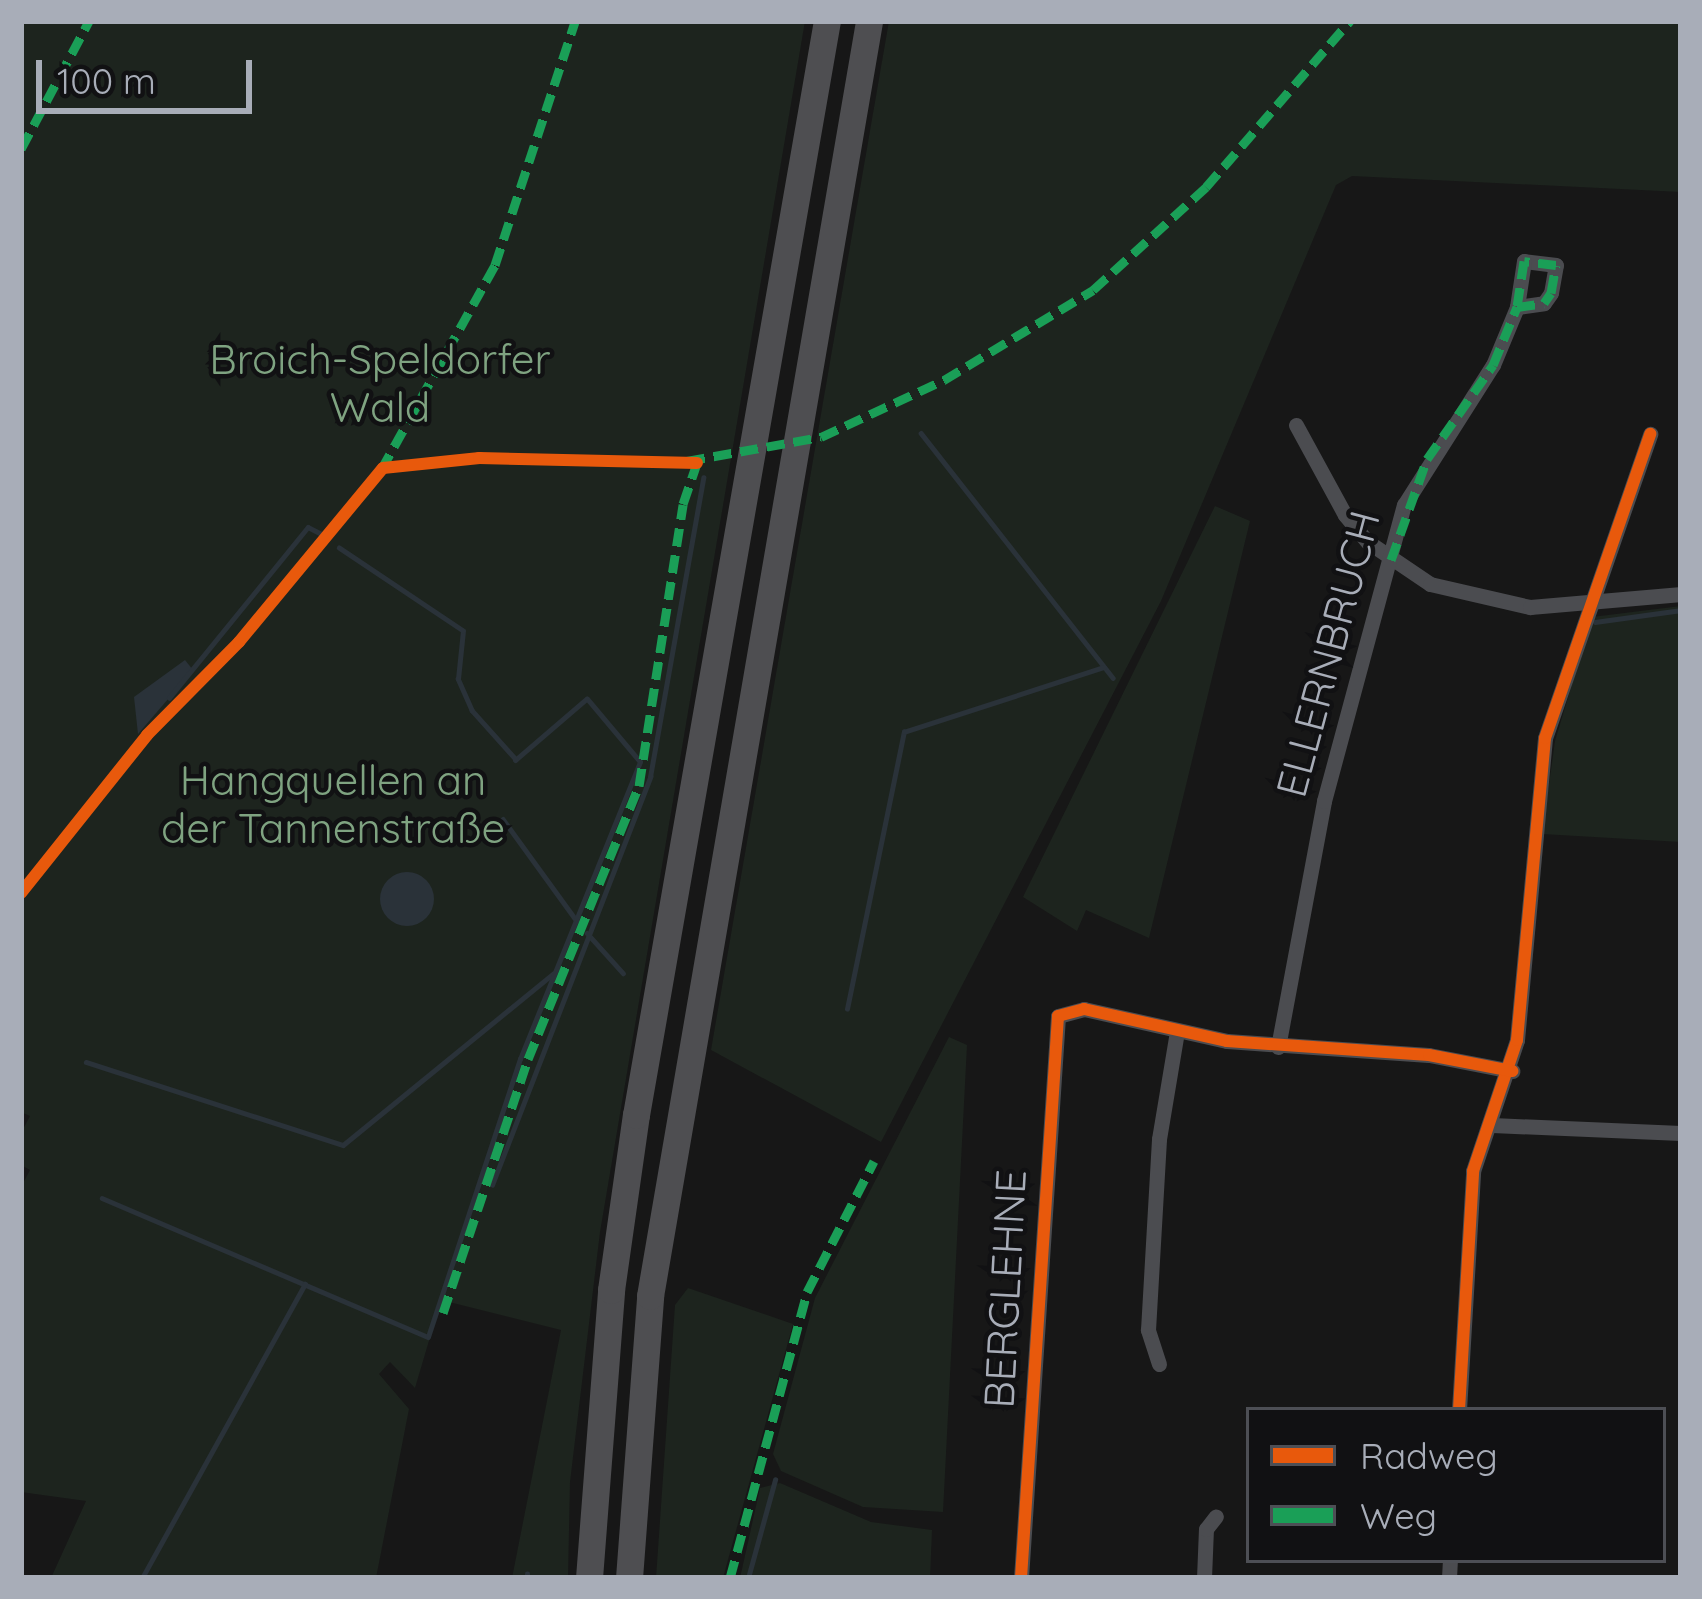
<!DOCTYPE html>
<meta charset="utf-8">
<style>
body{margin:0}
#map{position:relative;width:1702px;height:1599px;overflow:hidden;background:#171717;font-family:Quicksand,sans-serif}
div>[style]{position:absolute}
.green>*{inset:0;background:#1d241e}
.water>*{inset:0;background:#2a3239}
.round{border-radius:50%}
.stream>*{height:4.5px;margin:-2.25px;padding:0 2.25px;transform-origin:2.25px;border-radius:2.25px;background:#2a3239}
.minor>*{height:15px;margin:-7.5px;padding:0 7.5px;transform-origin:7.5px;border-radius:7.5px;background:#4b4c50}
.motorway>*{height:27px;margin:-13.5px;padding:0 13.5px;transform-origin:13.5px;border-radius:13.5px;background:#4e4e51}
.quiet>*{height:9px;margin-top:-4.5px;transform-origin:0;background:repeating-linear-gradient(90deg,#1a9f57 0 18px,transparent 0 27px)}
.cycleway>*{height:12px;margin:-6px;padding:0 6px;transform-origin:6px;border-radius:6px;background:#e8590c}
span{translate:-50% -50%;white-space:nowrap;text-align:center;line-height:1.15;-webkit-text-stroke:9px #111113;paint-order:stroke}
.park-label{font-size:42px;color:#7fa381}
.street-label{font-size:42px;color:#a8adb8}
.frame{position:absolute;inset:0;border:24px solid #a8adb8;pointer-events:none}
.legend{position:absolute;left:1246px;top:1407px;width:420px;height:156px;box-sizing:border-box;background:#111113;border:3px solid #4d4f55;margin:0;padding:15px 21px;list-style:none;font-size:36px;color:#a8adb8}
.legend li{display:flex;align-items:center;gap:24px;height:60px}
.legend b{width:60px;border:3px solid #4d4f55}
.scale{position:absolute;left:36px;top:60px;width:216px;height:54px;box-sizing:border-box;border:6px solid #a8adb8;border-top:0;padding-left:15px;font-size:36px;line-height:42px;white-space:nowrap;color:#a8adb8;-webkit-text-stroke:9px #111113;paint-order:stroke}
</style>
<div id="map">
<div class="green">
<i style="clip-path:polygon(21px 21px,805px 21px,600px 1232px,570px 1482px,568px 1578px,512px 1578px,561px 1330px,441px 1300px,415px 1388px,390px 1362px,379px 1374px,409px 1409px,376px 1578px,51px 1578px,86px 1501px,21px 1492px,21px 1187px,30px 1170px,21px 1165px,21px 1133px,30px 1116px,21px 1112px)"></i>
<i style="clip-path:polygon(889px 21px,1681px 21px,1681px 192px,1352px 176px,1336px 185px,1161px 601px,881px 1142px,711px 1050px)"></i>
<i style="clip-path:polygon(1215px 506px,1250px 521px,1149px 938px,1086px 910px,1077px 931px,1023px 897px)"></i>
<i style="clip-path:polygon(1681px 606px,1681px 842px,1542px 834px,1555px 741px,1592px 617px)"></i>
<i style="clip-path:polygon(949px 1037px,967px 1045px,943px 1512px,863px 1507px,781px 1471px,773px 1454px,815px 1298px)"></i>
<i style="clip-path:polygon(688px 1288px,793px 1324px,723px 1578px,656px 1578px,675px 1305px)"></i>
<i style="clip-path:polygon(780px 1483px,871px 1522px,932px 1530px,930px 1578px,740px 1578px,760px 1488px)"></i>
</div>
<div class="water">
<i style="clip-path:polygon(185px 660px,193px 670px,138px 734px,134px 697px)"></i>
<i class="round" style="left:380px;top:872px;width:54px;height:54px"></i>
</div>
<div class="stream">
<i style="left:921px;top:433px;width:311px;rotate:51.9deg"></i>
<i style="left:1595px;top:622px;width:87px;rotate:-7.9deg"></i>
<i style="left:169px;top:698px;width:220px;rotate:-50.9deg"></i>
<i style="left:308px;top:527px;width:16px;rotate:27deg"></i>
<i style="left:503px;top:819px;width:125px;rotate:54.1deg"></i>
<i style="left:587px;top:933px;width:54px;rotate:48deg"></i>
<i style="left:847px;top:1009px;width:283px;rotate:-78.4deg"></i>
<i style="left:904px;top:732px;width:210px;rotate:-18deg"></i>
<i style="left:86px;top:1062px;width:270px;rotate:17.9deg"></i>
<i style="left:343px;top:1145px;width:271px;rotate:-39.2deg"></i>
<i style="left:492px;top:1185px;width:438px;rotate:-68.8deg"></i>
<i style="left:650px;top:777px;width:304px;rotate:-79.9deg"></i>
<i style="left:102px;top:1198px;width:354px;rotate:23.1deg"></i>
<i style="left:428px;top:1337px;width:293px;rotate:-71.7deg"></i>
<i style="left:520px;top:1059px;width:320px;rotate:-68deg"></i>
<i style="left:640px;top:762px;width:82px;rotate:-130.1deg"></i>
<i style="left:587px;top:699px;width:94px;rotate:139.3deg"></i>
<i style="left:516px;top:760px;width:66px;rotate:-131.9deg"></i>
<i style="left:472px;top:711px;width:35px;rotate:-114deg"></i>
<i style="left:458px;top:679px;width:48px;rotate:-84.1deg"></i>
<i style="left:463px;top:631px;width:149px;rotate:-146.2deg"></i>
<i style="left:142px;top:1578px;width:336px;rotate:-61deg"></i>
<i style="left:527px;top:1578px;width:4px;rotate:-90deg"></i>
<i style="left:748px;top:1578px;width:102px;rotate:-74.6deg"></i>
</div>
<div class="minor">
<i style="left:1296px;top:425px;width:102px;rotate:61.4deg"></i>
<i style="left:1345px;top:515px;width:35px;rotate:50deg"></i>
<i style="left:1368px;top:542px;width:75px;rotate:34.1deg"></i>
<i style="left:1430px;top:584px;width:103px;rotate:13deg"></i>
<i style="left:1530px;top:607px;width:152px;rotate:-4.9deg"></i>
<i style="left:1278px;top:1047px;width:250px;rotate:-79.4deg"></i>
<i style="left:1324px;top:801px;width:307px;rotate:-74.9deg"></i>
<i style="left:1404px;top:505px;width:166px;rotate:-57.6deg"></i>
<i style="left:1493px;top:365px;width:63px;rotate:-67.5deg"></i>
<i style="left:1517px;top:307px;width:27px;rotate:-8deg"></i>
<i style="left:1544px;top:303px;width:12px;rotate:-55deg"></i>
<i style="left:1551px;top:293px;width:28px;rotate:-80deg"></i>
<i style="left:1556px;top:265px;width:32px;rotate:-173deg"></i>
<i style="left:1524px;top:261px;width:47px;rotate:98.7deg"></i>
<i style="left:1492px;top:1125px;width:189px;rotate:2.4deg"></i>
<i style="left:1159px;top:1364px;width:36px;rotate:-108deg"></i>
<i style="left:1148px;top:1330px;width:191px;rotate:-86.7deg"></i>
<i style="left:1159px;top:1139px;width:109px;rotate:-80.5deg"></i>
<i style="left:1459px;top:1410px;width:239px;rotate:-86.6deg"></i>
<i style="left:1473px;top:1171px;width:138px;rotate:-71.4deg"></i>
<i style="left:1517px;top:1040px;width:303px;rotate:-84.7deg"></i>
<i style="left:1545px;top:738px;width:322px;rotate:-70.9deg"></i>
<i style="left:1021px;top:1578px;width:563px;rotate:-86.23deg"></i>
<i style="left:1058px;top:1016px;width:27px;rotate:-15deg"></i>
<i style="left:1084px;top:1009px;width:147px;rotate:12.6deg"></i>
<i style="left:1227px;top:1041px;width:202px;rotate:4deg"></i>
<i style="left:1429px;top:1055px;width:85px;rotate:10.9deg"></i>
<i style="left:1204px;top:1578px;width:49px;rotate:-87.7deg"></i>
<i style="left:1206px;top:1529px;width:16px;rotate:-52deg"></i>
<i style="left:1449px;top:1578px;width:18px;rotate:-87deg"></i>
</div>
<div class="motorway">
<i style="left:589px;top:1578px;width:289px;rotate:-85.6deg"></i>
<i style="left:611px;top:1290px;width:177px;rotate:-81.9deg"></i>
<i style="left:636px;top:1115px;width:1111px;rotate:-80.1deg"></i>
<i style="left:629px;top:1578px;width:283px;rotate:-85.7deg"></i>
<i style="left:650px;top:1296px;width:1294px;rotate:-80.25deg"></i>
</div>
<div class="quiet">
<i style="left:21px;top:149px;width:145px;rotate:-62deg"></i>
<i style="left:687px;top:461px;width:136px;rotate:-10.2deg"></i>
<i style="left:821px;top:437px;width:136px;rotate:-24.9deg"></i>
<i style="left:944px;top:380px;width:174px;rotate:-31.1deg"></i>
<i style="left:1093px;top:290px;width:153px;rotate:-42.3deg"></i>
<i style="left:1206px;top:187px;width:220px;rotate:-49.1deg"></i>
<i style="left:381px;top:470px;width:235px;rotate:-60.9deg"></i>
<i style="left:495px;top:265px;width:257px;rotate:-71.8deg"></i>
<i style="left:1391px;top:560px;width:107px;rotate:-70.4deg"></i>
<i style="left:1427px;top:459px;width:115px;rotate:-54.9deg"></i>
<i style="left:1493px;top:365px;width:63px;rotate:-67.5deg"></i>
<i style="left:1517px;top:307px;width:27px;rotate:-8deg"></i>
<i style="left:1544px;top:303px;width:12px;rotate:-55deg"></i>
<i style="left:1551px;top:293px;width:28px;rotate:-80deg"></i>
<i style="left:1556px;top:265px;width:32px;rotate:-173deg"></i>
<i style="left:1524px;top:261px;width:47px;rotate:98.7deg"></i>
<i style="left:443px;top:1313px;width:268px;rotate:-71.5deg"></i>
<i style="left:528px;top:1059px;width:295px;rotate:-67.9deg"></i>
<i style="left:639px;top:786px;width:285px;rotate:-81.1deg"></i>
<i style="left:683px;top:504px;width:43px;rotate:-71.1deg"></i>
<i style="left:730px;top:1578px;width:296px;rotate:-74.9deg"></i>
<i style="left:807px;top:1292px;width:147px;rotate:-62.9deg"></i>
</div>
<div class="cycleway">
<i style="left:21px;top:893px;width:202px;rotate:-51.4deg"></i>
<i style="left:147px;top:735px;width:131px;rotate:-45.3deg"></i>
<i style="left:239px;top:642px;width:226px;rotate:-50.4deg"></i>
<i style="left:383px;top:468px;width:97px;rotate:-5.9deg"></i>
<i style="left:479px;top:458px;width:218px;rotate:1.3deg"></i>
<i style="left:1459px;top:1410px;width:239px;rotate:-86.6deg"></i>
<i style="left:1473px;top:1171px;width:138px;rotate:-71.4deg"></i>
<i style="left:1517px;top:1040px;width:303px;rotate:-84.7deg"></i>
<i style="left:1545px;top:738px;width:322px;rotate:-70.9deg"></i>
<i style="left:1021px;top:1578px;width:563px;rotate:-86.23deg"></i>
<i style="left:1058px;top:1016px;width:27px;rotate:-15deg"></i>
<i style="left:1084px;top:1009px;width:147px;rotate:12.6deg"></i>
<i style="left:1227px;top:1041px;width:202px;rotate:4deg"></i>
<i style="left:1429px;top:1055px;width:85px;rotate:10.9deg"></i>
</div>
<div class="park-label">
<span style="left:380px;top:383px">Broich-Speldorfer<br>Wald</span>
<span style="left:333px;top:804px">Hangquellen an<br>der Tannenstraße</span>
</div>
<div class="street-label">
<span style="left:1328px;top:654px;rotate:-75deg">ELLERNBRUCH</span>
<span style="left:1005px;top:1289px;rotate:-87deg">BERGLEHNE</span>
</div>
<div class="frame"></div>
<ul class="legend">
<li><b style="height:15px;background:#e8590c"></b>Radweg</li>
<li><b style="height:15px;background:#1a9f57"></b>Weg</li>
</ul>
<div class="scale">100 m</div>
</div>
